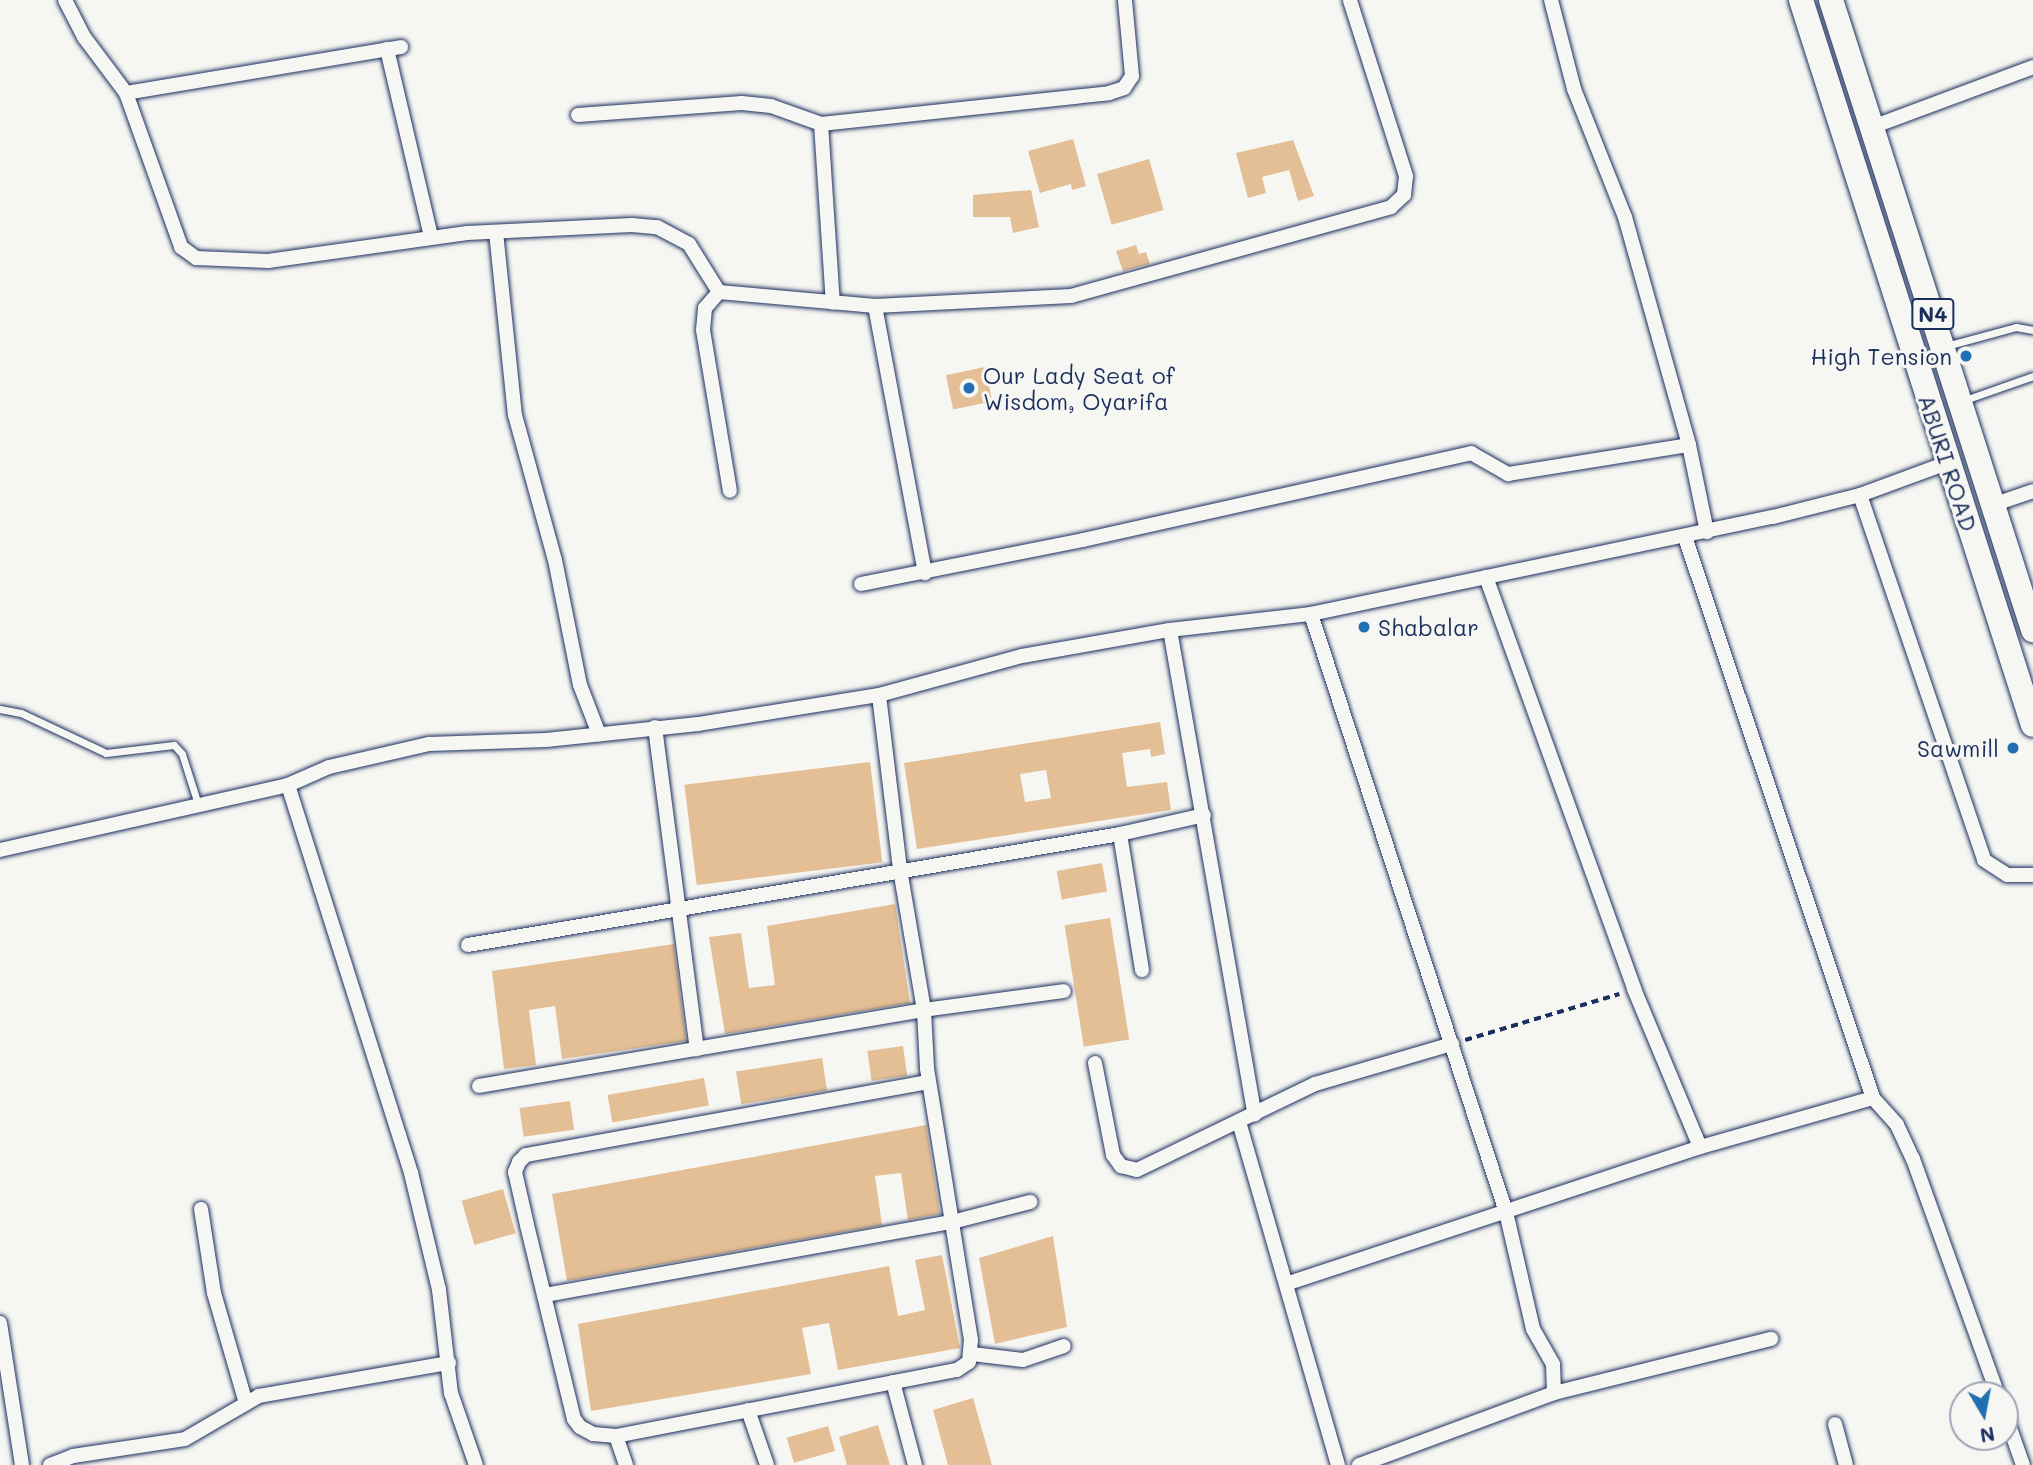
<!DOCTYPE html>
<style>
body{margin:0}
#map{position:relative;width:2033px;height:1465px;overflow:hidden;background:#f6f6f2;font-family:Mali,sans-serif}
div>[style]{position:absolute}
.building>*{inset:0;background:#e4bf95;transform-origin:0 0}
.path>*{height:3.5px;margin-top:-1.75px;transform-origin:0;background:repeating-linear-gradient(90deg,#1b2f5e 0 7px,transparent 0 12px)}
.roads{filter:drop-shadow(0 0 2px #1b2f5e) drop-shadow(0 0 2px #1b2f5e)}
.lane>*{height:7px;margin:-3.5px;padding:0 3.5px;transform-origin:3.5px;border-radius:3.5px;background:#f6f6f2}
.street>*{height:14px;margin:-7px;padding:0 7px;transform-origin:7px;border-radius:7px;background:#f6f6f2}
.highway>*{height:24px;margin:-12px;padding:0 12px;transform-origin:12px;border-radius:12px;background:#f6f6f2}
.dots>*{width:19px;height:19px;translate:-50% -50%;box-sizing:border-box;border:4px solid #f6f6f2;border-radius:50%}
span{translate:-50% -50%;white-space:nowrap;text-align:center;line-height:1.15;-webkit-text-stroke:6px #f6f6f2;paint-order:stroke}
.shield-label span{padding:2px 5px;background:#f6f6f2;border:2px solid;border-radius:5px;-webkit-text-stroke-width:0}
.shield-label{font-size:21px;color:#1b2f5e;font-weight:700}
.poi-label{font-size:23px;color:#1b2f5e}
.right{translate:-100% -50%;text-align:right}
.left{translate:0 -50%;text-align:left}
.street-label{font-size:23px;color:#1b2f5e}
.north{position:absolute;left:1949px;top:1381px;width:70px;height:70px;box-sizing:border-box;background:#f6f6f2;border:2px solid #9ea6b7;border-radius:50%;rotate:170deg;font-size:19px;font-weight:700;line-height:28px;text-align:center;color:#1b2f5e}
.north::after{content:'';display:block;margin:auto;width:24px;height:32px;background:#1f6fb2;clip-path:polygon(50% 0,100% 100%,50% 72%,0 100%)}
</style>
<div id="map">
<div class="building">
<i style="clip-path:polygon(1073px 139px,1086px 186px,1072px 190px,1071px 184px,1040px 193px,1028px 151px)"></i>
<i style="clip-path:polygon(1293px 140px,1314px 196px,1298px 201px,1289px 170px,1262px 177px,1266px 193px,1248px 198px,1236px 153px)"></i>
<i style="left:1149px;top:159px;width:53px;height:54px;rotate:74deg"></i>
<i style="clip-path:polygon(1031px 190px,1039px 227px,1013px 233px,1010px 217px,973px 217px,973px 195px)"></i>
<i style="clip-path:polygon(1136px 245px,1139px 254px,1146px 252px,1150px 264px,1123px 271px,1116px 251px)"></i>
<i style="left:985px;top:367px;width:35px;height:40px;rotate:78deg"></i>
<i style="clip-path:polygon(evenodd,1160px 722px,1165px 754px,1151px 757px,1150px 749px,1122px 753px,1127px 787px,1167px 782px,1171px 810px,917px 849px,904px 763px,1160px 722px,1046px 770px,1051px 798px,1025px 802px,1020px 774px,1046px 770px)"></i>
<i style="left:870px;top:762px;width:101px;height:187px;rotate:83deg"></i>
<i style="left:1102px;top:863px;width:29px;height:46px;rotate:80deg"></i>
<i style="clip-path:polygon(895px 904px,910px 1003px,725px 1034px,709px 937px,741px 933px,749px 988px,775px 985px,767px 926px)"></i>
<i style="left:1110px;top:918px;width:123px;height:46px;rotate:81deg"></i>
<i style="clip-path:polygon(674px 944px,686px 1041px,562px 1059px,555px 1006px,529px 1010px,536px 1065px,504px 1069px,492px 971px)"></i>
<i style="left:903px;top:1046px;width:30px;height:36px;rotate:82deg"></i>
<i style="left:822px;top:1058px;width:33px;height:87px;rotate:81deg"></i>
<i style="left:704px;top:1078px;width:28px;height:98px;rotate:80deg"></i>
<i style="left:570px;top:1101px;width:29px;height:51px;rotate:82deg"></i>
<i style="clip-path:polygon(926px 1125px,940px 1214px,908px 1220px,901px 1173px,875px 1176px,882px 1225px,567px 1281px,552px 1194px)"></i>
<i style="left:503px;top:1189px;width:46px;height:43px;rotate:74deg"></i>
<i style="clip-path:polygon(1053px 1236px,1067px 1327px,995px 1344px,979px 1258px)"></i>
<i style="clip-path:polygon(942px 1255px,960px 1348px,838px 1370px,829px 1323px,802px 1328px,811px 1374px,591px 1411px,578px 1324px,889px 1266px,898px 1316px,925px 1310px,915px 1260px)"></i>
<i style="clip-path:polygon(973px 1398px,992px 1465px,948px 1465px,933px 1410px)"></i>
<i style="clip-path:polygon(878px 1425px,890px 1465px,847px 1465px,839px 1437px)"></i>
<i style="left:828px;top:1426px;width:26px;height:43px;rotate:74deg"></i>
</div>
<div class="path">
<i style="left:1465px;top:1040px;width:161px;rotate:-16.6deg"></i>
</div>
<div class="roads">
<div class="lane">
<i style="left:1946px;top:346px;width:73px;rotate:-15.2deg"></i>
<i style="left:2016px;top:327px;width:17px;rotate:10deg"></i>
<i style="left:1962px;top:401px;width:75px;rotate:-19.4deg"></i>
<i style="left:0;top:709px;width:21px;rotate:11deg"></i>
<i style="left:21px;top:713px;width:94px;rotate:25.2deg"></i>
<i style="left:106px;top:753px;width:68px;rotate:-6.7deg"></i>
<i style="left:174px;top:745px;width:12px;rotate:48deg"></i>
<i style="left:182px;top:754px;width:52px;rotate:72.3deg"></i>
</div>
<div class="street">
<i style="left:65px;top:0;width:42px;rotate:62.8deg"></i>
<i style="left:84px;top:37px;width:70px;rotate:53.1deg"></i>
<i style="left:126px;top:93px;width:164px;rotate:70.3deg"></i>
<i style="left:181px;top:247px;width:19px;rotate:36deg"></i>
<i style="left:196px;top:258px;width:72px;rotate:2.4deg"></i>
<i style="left:268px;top:261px;width:201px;rotate:-8deg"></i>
<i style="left:467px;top:233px;width:165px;rotate:-2.8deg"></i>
<i style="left:632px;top:225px;width:25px;rotate:5deg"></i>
<i style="left:657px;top:227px;width:36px;rotate:28deg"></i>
<i style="left:689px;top:244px;width:57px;rotate:58deg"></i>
<i style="left:719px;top:292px;width:157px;rotate:5.1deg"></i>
<i style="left:875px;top:306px;width:196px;rotate:-2.9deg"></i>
<i style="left:1071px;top:296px;width:332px;rotate:-15.5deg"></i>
<i style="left:1391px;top:207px;width:18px;rotate:-43deg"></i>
<i style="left:1404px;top:195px;width:19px;rotate:-84deg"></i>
<i style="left:1406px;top:176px;width:185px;rotate:-107.7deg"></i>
<i style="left:1551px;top:0;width:92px;rotate:75.5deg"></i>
<i style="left:1574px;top:89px;width:138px;rotate:68.3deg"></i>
<i style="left:1625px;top:217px;width:237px;rotate:74.3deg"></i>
<i style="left:1689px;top:445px;width:89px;rotate:78.3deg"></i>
<i style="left:387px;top:49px;width:193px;rotate:76.8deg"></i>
<i style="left:126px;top:93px;width:279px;rotate:-9.5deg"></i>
<i style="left:578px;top:115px;width:164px;rotate:-4.2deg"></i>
<i style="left:742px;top:103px;width:29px;rotate:6deg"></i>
<i style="left:771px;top:106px;width:53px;rotate:19.8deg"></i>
<i style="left:821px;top:124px;width:290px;rotate:-6.1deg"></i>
<i style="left:1109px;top:93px;width:16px;rotate:-18deg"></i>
<i style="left:1124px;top:88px;width:14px;rotate:-56deg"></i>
<i style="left:1132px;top:76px;width:76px;rotate:-95.3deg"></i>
<i style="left:821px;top:124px;width:179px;rotate:86.2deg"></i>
<i style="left:1872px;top:127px;width:172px;rotate:-20.4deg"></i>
<i style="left:496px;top:232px;width:184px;rotate:84.1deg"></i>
<i style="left:515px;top:415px;width:150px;rotate:74.6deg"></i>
<i style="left:555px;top:560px;width:127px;rotate:78.7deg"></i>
<i style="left:580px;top:685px;width:53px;rotate:68.8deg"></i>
<i style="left:719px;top:292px;width:21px;rotate:131deg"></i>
<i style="left:705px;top:308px;width:22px;rotate:95deg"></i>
<i style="left:703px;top:330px;width:163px;rotate:80.5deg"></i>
<i style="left:875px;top:306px;width:272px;rotate:79.4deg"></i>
<i style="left:1860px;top:495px;width:385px;rotate:71.2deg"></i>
<i style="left:1984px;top:860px;width:27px;rotate:33deg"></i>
<i style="left:2007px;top:875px;width:26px"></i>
<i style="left:1995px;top:504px;width:40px;rotate:-18.9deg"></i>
<i style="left:1685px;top:537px;width:592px;rotate:71.47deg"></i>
<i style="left:1873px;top:1098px;width:36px;rotate:48deg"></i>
<i style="left:1897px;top:1125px;width:38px;rotate:65deg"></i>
<i style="left:1913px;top:1159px;width:251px;rotate:70.2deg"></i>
<i style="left:1486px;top:577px;width:438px;rotate:70.2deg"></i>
<i style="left:1634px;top:989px;width:171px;rotate:67.3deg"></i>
<i style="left:861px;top:584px;width:226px;rotate:-11.2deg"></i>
<i style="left:1083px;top:540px;width:398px;rotate:-12.6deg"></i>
<i style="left:1471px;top:453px;width:43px;rotate:29.6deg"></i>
<i style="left:1508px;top:474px;width:183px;rotate:-9.1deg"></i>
<i style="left:1311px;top:614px;width:629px;rotate:71.94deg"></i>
<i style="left:1506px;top:1212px;width:120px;rotate:77deg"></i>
<i style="left:1533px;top:1329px;width:40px;rotate:60.3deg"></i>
<i style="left:1553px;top:1364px;width:29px;rotate:88deg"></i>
<i style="left:1554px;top:1393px;width:208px;rotate:159.7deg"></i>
<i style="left:1170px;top:630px;width:492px;rotate:80.1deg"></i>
<i style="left:655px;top:727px;width:325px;rotate:82.6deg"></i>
<i style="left:288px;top:785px;width:407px;rotate:72.4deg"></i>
<i style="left:411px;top:1173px;width:120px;rotate:76.5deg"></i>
<i style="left:439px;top:1290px;width:104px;rotate:83.4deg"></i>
<i style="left:451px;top:1393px;width:76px;rotate:70.9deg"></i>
<i style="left:1120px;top:834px;width:138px;rotate:80.8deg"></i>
<i style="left:0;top:850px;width:295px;rotate:-12.7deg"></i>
<i style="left:288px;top:785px;width:45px;rotate:-23.7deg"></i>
<i style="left:329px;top:767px;width:103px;rotate:-13deg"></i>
<i style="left:429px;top:744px;width:117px;rotate:-2deg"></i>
<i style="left:546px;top:740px;width:153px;rotate:-6deg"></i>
<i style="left:698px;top:724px;width:183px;rotate:-9.1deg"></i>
<i style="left:879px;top:695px;width:148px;rotate:-15.3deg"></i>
<i style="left:1022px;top:656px;width:150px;rotate:-10deg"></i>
<i style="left:1170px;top:630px;width:142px;rotate:-6.5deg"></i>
<i style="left:1311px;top:614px;width:472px;rotate:-11.9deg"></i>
<i style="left:1773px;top:517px;width:90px;rotate:-14.2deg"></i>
<i style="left:1860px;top:495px;width:93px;rotate:-20.2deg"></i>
<i style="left:468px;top:945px;width:661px;rotate:-9.66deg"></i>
<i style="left:1120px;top:834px;width:86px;rotate:-12.7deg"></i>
<i style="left:1095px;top:1063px;width:94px;rotate:78.9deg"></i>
<i style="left:1113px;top:1155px;width:14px;rotate:54deg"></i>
<i style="left:1121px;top:1166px;width:16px;rotate:14deg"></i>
<i style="left:1137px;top:1170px;width:198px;rotate:-25.8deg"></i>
<i style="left:1315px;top:1084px;width:143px;rotate:-16.3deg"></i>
<i style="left:928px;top:1082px;width:409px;rotate:169.7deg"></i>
<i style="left:526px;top:1155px;width:10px;rotate:135deg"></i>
<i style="left:519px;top:1162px;width:11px;rotate:112deg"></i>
<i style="left:515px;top:1172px;width:54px;rotate:77.2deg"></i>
<i style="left:527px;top:1225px;width:200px;rotate:76.4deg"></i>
<i style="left:574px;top:1419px;width:10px;rotate:53deg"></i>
<i style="left:580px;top:1427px;width:15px;rotate:28deg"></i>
<i style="left:593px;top:1434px;width:23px;rotate:5deg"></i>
<i style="left:616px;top:1436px;width:347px;rotate:-11deg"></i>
<i style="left:957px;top:1370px;width:14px;rotate:-34deg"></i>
<i style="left:969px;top:1362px;width:22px;rotate:-85deg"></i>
<i style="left:971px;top:1340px;width:276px;rotate:-99.2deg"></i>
<i style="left:927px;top:1068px;width:58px;rotate:-93deg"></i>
<i style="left:924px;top:1010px;width:141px;rotate:-7.7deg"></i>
<i style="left:479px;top:1086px;width:451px;rotate:-9.7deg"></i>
<i style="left:924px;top:1010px;width:143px;rotate:-99.7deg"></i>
<i style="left:900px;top:869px;width:175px;rotate:-96.9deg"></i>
<i style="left:1239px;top:1122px;width:357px;rotate:73.9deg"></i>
<i style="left:201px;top:1209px;width:85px;rotate:81.2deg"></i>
<i style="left:214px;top:1293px;width:115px;rotate:73.8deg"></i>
<i style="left:1289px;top:1283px;width:433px;rotate:-18.3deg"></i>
<i style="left:1700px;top:1147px;width:180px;rotate:-15.8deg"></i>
<i style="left:545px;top:1295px;width:413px;rotate:-10.2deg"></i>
<i style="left:952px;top:1222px;width:81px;rotate:-14.4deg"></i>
<i style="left:0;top:1323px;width:144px;rotate:81.2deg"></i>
<i style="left:972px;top:1354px;width:51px;rotate:6.7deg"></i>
<i style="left:1023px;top:1360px;width:43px;rotate:-18.9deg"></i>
<i style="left:893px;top:1382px;width:86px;rotate:75.2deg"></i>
<i style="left:1554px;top:1393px;width:224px;rotate:-14deg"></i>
<i style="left:748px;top:1410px;width:58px;rotate:70.9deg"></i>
<i style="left:2005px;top:1414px;width:54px;rotate:70.6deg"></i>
<i style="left:1835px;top:1424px;width:42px;rotate:75deg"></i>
<i style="left:616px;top:1436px;width:31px;rotate:71deg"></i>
<i style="left:50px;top:1465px;width:25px;rotate:-21deg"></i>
<i style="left:73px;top:1456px;width:113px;rotate:-8.6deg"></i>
<i style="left:185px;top:1439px;width:86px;rotate:-30.2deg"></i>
<i style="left:259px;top:1396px;width:193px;rotate:-9.9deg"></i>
</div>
<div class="highway">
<i style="left:1801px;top:0;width:761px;rotate:72.26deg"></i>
<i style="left:1831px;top:0;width:662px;rotate:72.22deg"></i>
</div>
</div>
<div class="dots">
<i style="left:1966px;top:356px;background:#1f6fb2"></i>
<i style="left:969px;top:388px;background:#1f6fb2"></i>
<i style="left:1364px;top:627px;background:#1f6fb2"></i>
<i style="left:2013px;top:748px;background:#1f6fb2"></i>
</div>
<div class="shield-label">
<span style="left:1933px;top:314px">N4</span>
</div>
<div class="poi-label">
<span class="right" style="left:1952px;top:356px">High Tension</span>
<span class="left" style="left:983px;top:388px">Our Lady Seat of<br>Wisdom, Oyarifa</span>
<span class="left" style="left:1378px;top:627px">Shabalar</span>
<span class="right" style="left:1999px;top:748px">Sawmill</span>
</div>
<div class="street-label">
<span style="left:1948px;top:463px;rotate:72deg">ABURI ROAD</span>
</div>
<div class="north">N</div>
</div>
